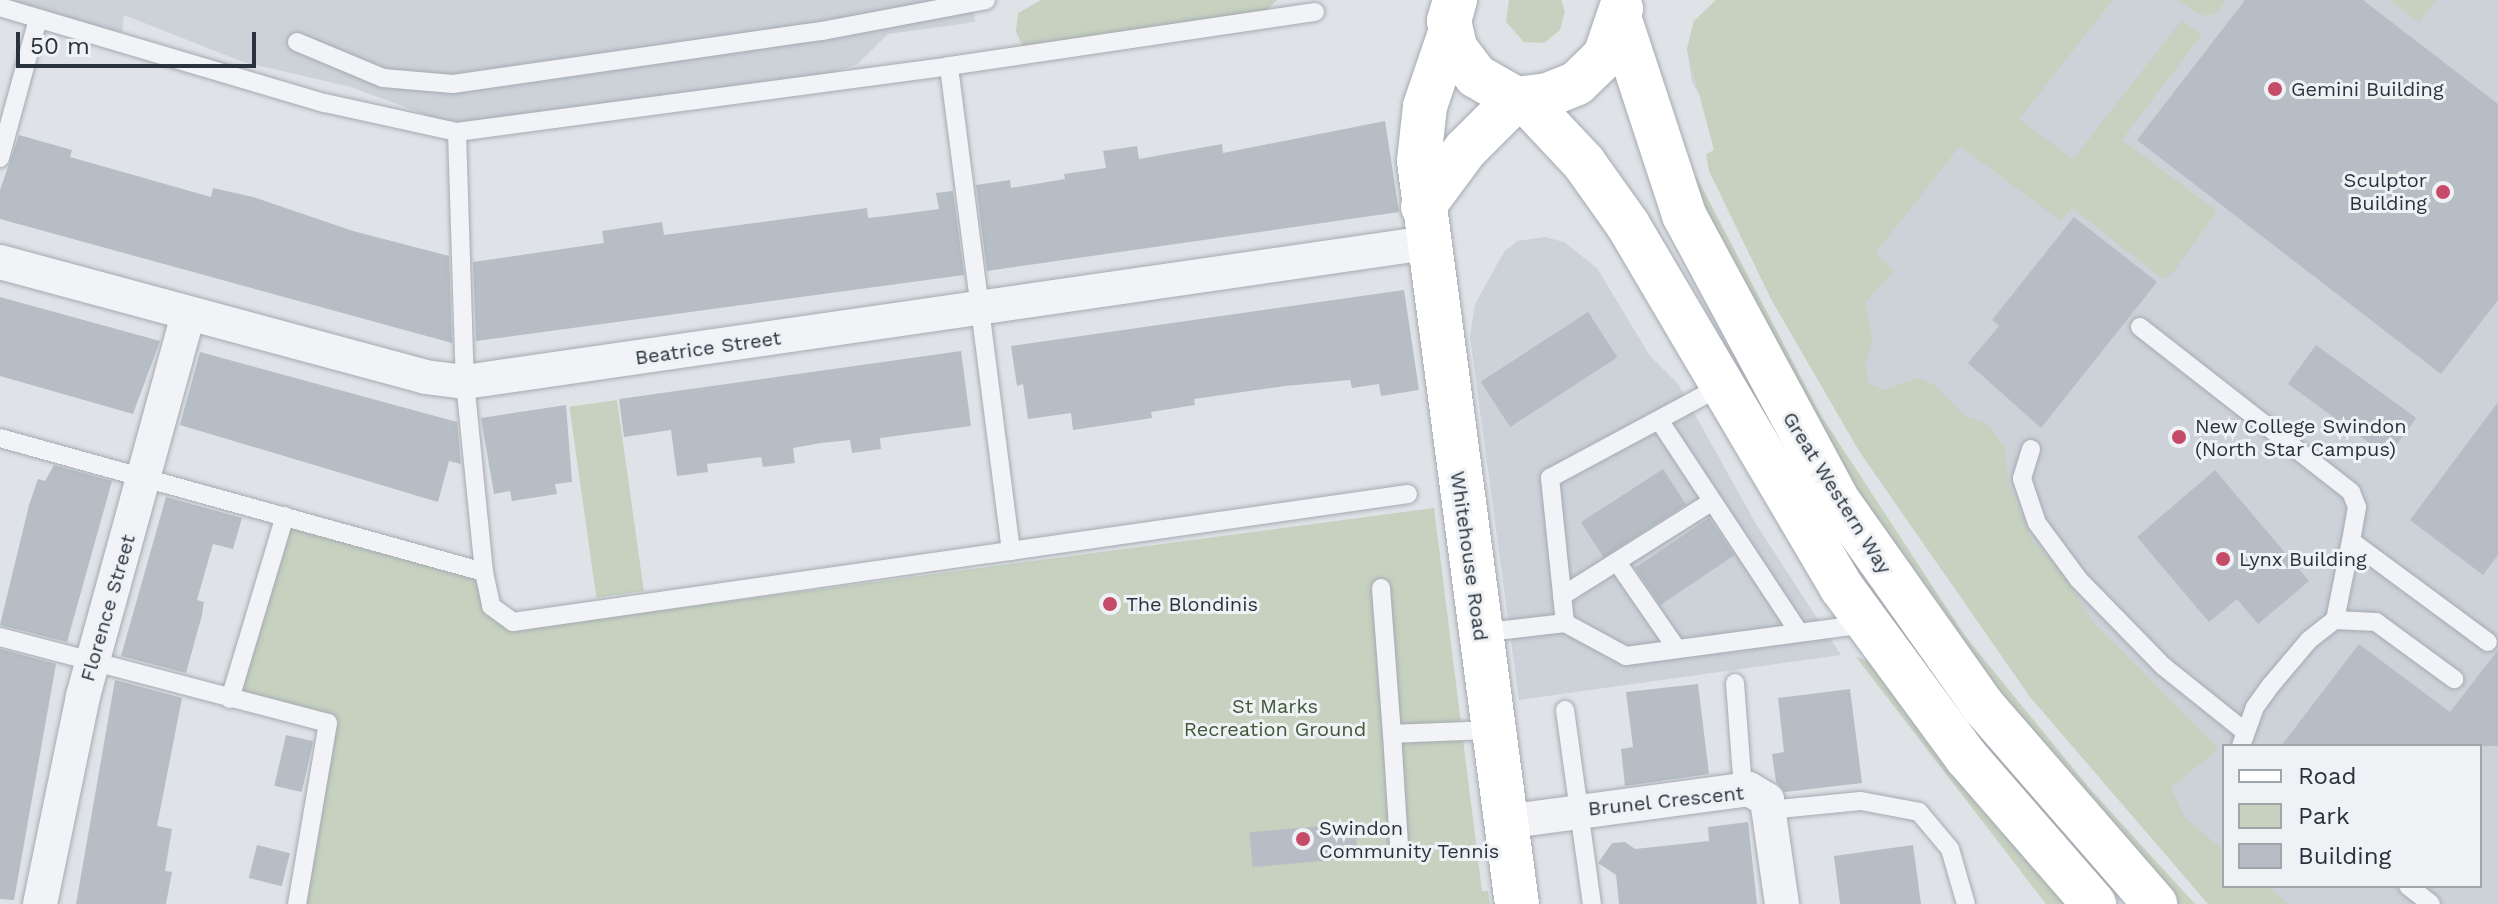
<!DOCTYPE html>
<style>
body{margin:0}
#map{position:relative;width:2498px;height:904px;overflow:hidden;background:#dfe3e7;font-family:"Work Sans",sans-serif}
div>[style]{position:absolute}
.built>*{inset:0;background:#cdd2d9}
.green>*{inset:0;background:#c6d1c0;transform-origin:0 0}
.building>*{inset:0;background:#b6bdc4;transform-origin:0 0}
.roads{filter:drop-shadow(0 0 2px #a5aab1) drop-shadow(0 0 2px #a5aab1)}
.lane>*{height:18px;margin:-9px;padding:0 9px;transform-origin:9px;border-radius:9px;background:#f1f3f6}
.street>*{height:34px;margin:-17px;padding:0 17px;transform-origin:17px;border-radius:17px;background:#f1f3f6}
.secondary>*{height:44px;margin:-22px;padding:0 22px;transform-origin:22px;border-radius:22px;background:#fff}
.dots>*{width:22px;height:22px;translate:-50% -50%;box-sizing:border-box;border:4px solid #eef2f5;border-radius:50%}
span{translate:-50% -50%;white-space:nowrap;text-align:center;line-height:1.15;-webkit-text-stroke:6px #eef2f5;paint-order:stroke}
.poi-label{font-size:20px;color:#29323d}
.left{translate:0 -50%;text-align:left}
.right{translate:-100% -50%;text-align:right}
.street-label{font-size:20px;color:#29323d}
.park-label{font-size:20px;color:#405837}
.legend{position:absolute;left:2222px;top:744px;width:260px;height:144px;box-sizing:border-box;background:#eef2f5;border:2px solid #9fa5ab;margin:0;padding:10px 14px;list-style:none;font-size:24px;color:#29323d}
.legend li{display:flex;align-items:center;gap:16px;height:40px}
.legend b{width:40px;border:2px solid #9fa5ab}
.scale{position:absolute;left:16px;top:32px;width:240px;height:36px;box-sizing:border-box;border:4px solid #29323d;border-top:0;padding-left:10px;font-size:24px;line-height:28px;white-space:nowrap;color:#29323d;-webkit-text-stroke:6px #eef2f5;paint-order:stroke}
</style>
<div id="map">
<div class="built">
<i style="clip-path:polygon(4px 0,973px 0,975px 22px,888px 34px,858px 64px,825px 75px,453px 125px,351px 87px,243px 62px,124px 15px,122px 33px)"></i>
<i style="clip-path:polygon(evenodd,1716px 0,2498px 0,2498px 904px,2216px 904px,2050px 713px,1692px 82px,1687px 49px,1694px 21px,1716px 0,2224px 746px,2480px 746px,2480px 886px,2224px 886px,2224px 746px)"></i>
<i style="clip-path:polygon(1545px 237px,1564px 242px,1597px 268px,1650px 356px,1678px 384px,1756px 524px,1841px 655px,1519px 700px,1470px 336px,1475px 304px,1504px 252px,1517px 241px)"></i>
</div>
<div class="green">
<i style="clip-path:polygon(1041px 0,1277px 0,1266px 11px,1031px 63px,1016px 32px,1018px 13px)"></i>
<i style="clip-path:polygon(1509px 0,1561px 0,1565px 11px,1560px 30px,1544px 43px,1524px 42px,1506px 22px)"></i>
<i style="clip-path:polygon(1716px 0,2113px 0,2019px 119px,2073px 159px,2181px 21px,2202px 34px,2122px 140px,2217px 211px,2175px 270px,2163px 279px,2072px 208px,2061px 221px,1960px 146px,1875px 253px,1894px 270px,1865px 303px,1873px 341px,1865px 364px,1868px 383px,1884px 390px,1918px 378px,1933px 384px,1965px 416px,1987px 423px,2004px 446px,2009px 484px,2033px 542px,2061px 569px,2092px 621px,2219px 749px,2171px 788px,2185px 818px,2224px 850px,2224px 886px,2268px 886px,2289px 904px,2208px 904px,2030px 697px,1859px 451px,1772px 301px,1709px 171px,1706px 154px,1714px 150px,1687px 49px,1694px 21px)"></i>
<i style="clip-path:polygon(2175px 0,2227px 0,2216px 13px,2204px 16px)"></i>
<i style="clip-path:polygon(2389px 0,2436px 0,2419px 22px)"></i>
<i style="clip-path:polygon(1696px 176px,1820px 414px,1965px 636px,2090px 789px,2195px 904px,2177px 904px,2073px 791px,1871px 520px,1687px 179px)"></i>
<i style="left:617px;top:400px;width:193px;height:48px;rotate:82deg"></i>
<i style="clip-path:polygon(1434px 508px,1482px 891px,1488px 891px,1490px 904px,306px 904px,337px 723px,236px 695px,289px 527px,476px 575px,495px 621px,518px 629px)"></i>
<i style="clip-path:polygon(1856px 657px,1868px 661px,2066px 904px,2046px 904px)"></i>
</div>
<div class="building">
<i style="clip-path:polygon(2245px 0,2363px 0,2498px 104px,2498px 300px,2441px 374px,2137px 140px)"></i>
<i style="clip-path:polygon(1385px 121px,1399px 212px,987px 271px,976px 185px,1010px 180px,1011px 188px,1065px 179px,1064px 174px,1106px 168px,1103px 151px,1137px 146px,1139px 159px,1222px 144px,1223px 153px)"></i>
<i style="clip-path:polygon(19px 135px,72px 150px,70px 157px,211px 197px,213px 188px,253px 197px,353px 231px,449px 256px,452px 343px,0 219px,0 190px)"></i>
<i style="clip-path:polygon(953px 191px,964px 275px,476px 341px,473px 262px,604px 243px,602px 231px,662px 222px,664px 235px,867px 208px,868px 218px,894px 215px,939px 209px,936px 193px)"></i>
<i style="clip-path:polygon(2074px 217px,2157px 282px,2041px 428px,1968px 363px,1999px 326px,1992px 320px)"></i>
<i style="clip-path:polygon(1404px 290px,1419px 390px,1381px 396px,1379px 384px,1352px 388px,1350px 380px,1285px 386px,1194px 399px,1195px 405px,1151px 412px,1152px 418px,1073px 430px,1071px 413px,1028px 419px,1023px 384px,1017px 386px,1011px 346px)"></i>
<i style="clip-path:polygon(0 297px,160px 341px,133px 414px,0 376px)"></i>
<i style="left:1588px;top:312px;width:54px;height:128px;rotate:57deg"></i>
<i style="left:2316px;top:345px;width:124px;height:48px;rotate:36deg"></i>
<i style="clip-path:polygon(961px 351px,971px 426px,880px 438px,881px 449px,852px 453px,850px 440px,821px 443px,793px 448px,795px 463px,763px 467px,761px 457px,707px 464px,708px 472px,677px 476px,671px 430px,624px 437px,619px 399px)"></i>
<i style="clip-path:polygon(200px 352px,457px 422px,461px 464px,449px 461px,438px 502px,180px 425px)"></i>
<i style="clip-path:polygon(2498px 402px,2498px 555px,2483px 575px,2410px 520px)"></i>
<i style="clip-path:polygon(566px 405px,572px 482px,555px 484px,557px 494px,512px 501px,510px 491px,494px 494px,481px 418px)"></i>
<i style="clip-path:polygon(54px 465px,112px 481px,67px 642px,0 625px,29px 505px,38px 479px,45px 481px)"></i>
<i style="left:1663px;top:469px;width:42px;height:98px;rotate:57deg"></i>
<i style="clip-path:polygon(2215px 470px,2309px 581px,2258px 624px,2237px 599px,2209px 622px,2137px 537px)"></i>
<i style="clip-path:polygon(166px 497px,242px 518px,233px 549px,213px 544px,197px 600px,204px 602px,202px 615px,186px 673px,121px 656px)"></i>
<i style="left:1709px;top:518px;width:45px;height:89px;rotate:56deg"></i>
<i style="clip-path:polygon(2359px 644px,2450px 712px,2498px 650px,2498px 746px,2281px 746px)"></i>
<i style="clip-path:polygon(0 649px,56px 664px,14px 900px,0 899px)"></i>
<i style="clip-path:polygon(115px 680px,182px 698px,157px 826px,172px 829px,165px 871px,172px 872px,166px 904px,76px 904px)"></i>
<i style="clip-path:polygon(1698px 684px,1709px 774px,1625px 786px,1621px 749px,1633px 747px,1626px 692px)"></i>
<i style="clip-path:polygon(1850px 689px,1862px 783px,1785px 792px,1776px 782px,1772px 754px,1784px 752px,1778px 698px)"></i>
<i style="left:286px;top:735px;width:28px;height:52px;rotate:13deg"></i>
<i style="clip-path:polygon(1748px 822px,1757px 904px,1619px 904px,1616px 875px,1598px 863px,1612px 843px,1625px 842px,1635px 849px,1709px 841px,1708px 827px)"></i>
<i style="left:1355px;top:823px;width:35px;height:106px;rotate:85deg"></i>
<i style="left:257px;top:845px;width:34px;height:34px;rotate:14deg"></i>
<i style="clip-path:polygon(1913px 845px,1921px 904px,1840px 904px,1834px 856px)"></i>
</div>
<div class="roads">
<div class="lane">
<i style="left:0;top:7px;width:339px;rotate:16.5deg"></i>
<i style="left:325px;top:103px;width:135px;rotate:12.4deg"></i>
<i style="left:457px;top:132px;width:496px;rotate:-7.6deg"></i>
<i style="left:297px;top:42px;width:93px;rotate:22.7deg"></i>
<i style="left:383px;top:78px;width:70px;rotate:4.9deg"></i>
<i style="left:453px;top:84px;width:373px;rotate:-8.2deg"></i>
<i style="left:822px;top:31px;width:167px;rotate:-10.7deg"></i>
<i style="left:457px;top:132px;width:250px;rotate:88.2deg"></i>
<i style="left:465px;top:382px;width:191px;rotate:84.3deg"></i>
<i style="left:484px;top:572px;width:35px;rotate:78deg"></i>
<i style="left:491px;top:606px;width:27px;rotate:36deg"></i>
<i style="left:513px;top:622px;width:904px;rotate:-8.14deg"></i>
<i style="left:0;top:158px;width:144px;rotate:-74.7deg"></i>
<i style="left:2140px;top:327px;width:268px;rotate:38deg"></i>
<i style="left:2351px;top:492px;width:16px;rotate:68deg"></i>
<i style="left:2357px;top:507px;width:35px;rotate:100deg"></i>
<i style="left:1659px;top:420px;width:253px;rotate:56.6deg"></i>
<i style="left:0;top:438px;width:502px;rotate:15.48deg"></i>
<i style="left:2031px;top:449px;width:31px;rotate:107deg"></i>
<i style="left:2022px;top:479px;width:46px;rotate:71.2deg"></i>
<i style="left:2037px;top:523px;width:71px;rotate:53.6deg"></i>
<i style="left:2079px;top:580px;width:120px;rotate:45.7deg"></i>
<i style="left:2163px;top:666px;width:104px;rotate:38.7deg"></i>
<i style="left:1011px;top:551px;width:489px;rotate:-97.3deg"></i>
<i style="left:949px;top:66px;width:370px;rotate:-8.4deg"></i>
<i style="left:1617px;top:562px;width:106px;rotate:55.4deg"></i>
<i style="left:1381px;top:588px;width:146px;rotate:85.7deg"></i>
<i style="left:1562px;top:596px;width:176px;rotate:-32.2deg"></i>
<i style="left:2335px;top:620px;width:81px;rotate:-78.6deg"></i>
<i style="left:2351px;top:541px;width:170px;rotate:36.4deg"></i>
<i style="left:1565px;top:623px;width:146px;rotate:-95.9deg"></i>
<i style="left:1550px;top:478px;width:193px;rotate:-28.2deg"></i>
<i style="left:1479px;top:633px;width:87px;rotate:-6.6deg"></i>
<i style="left:1565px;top:623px;width:69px;rotate:28.4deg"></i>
<i style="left:1626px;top:656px;width:242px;rotate:-7.6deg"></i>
<i style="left:0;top:637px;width:339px;rotate:14.7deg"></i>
<i style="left:328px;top:723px;width:184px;rotate:99.7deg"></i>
<i style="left:1735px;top:683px;width:106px;rotate:85.7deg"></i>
<i style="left:230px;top:699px;width:191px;rotate:-73.3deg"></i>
<i style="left:1565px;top:710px;width:196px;rotate:82.1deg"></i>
<i style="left:2241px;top:746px;width:41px;rotate:-70.3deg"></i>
<i style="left:2255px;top:707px;width:27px;rotate:-54deg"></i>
<i style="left:2271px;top:685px;width:59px;rotate:-49.8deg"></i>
<i style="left:2309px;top:640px;width:33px;rotate:-38deg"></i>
<i style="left:2335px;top:620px;width:41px;rotate:2.8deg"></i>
<i style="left:2376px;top:622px;width:97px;rotate:36.2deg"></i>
<i style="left:1769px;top:810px;width:92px;rotate:-5.6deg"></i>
<i style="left:1861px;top:801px;width:59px;rotate:10.7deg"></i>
<i style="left:1919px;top:812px;width:48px;rotate:50deg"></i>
<i style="left:1950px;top:849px;width:57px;rotate:73.8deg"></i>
<i style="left:1399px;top:845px;width:111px;rotate:-93.6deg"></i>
<i style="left:1392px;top:734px;width:100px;rotate:-2.3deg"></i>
<i style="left:2408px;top:886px;width:29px;rotate:38deg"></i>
</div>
<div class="street">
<i style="left:0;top:262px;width:440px;rotate:15.1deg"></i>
<i style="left:425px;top:377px;width:40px;rotate:7.1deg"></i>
<i style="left:465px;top:382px;width:972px;rotate:-8.22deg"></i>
<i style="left:1505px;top:822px;width:246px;rotate:-7.7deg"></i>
<i style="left:1749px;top:789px;width:21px;rotate:31deg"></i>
<i style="left:1767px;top:800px;width:105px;rotate:81.8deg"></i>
<i style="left:40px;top:904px;width:212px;rotate:-78.3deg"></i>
<i style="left:83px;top:696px;width:396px;rotate:-74.6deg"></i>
</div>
<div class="secondary">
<i style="left:1455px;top:0;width:22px;rotate:106deg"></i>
<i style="left:1449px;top:21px;width:28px;rotate:77deg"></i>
<i style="left:1455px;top:48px;width:35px;rotate:53deg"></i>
<i style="left:1476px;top:76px;width:46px;rotate:29.9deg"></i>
<i style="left:1516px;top:99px;width:32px;rotate:-7deg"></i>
<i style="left:1548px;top:95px;width:31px;rotate:-22deg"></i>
<i style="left:1577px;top:83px;width:39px;rotate:-44deg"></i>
<i style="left:1605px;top:56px;width:50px;rotate:-71.2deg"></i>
<i style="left:1621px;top:23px;width:202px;rotate:71.8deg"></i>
<i style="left:1684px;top:215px;width:325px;rotate:61.7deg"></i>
<i style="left:1838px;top:501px;width:252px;rotate:54.7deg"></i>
<i style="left:1984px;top:707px;width:261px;rotate:49deg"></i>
<i style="left:1449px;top:36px;width:74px;rotate:108.9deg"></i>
<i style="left:1425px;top:106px;width:55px;rotate:96.2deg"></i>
<i style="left:1419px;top:161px;width:749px;rotate:82.49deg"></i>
<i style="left:1524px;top:99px;width:88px;rotate:46.8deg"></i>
<i style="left:1584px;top:163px;width:76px;rotate:54.6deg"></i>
<i style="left:1628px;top:225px;width:421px;rotate:59.5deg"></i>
<i style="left:1842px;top:588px;width:211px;rotate:53.7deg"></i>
<i style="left:1967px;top:758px;width:194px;rotate:49deg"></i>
<i style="left:1423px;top:207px;width:71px;rotate:-53.6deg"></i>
<i style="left:1465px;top:150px;width:72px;rotate:-45deg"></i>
</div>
</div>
<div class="dots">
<i style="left:2275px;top:89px;background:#c54b69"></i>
<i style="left:2443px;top:192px;background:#c54b69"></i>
<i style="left:2179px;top:437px;background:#c54b69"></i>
<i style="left:2223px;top:559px;background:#c54b69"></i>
<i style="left:1110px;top:604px;background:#c54b69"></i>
<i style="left:1303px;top:839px;background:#c54b69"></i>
</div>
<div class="poi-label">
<span class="left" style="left:2291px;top:89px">Gemini Building</span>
<span class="right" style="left:2427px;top:192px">Sculptor<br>Building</span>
<span class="left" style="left:2195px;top:438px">New College Swindon<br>(North Star Campus)</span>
<span class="left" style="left:2239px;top:559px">Lynx Building</span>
<span class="left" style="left:1126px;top:604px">The Blondinis</span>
<span class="left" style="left:1319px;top:840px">Swindon<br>Community Tennis</span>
</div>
<div class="street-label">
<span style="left:708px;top:348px;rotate:-8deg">Beatrice Street</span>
<span style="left:1837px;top:493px;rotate:58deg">Great Western Way</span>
<span style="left:1469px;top:556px;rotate:82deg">Whitehouse Road</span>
<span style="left:108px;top:608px;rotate:-74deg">Florence Street</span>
<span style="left:1666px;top:801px;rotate:-6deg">Brunel Crescent</span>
</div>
<div class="park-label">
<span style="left:1275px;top:718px">St Marks<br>Recreation Ground</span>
</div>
<ul class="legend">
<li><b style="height:10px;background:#fff"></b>Road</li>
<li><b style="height:22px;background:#c6d1c0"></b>Park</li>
<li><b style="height:22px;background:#b6bdc4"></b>Building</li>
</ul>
<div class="scale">50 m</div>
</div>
